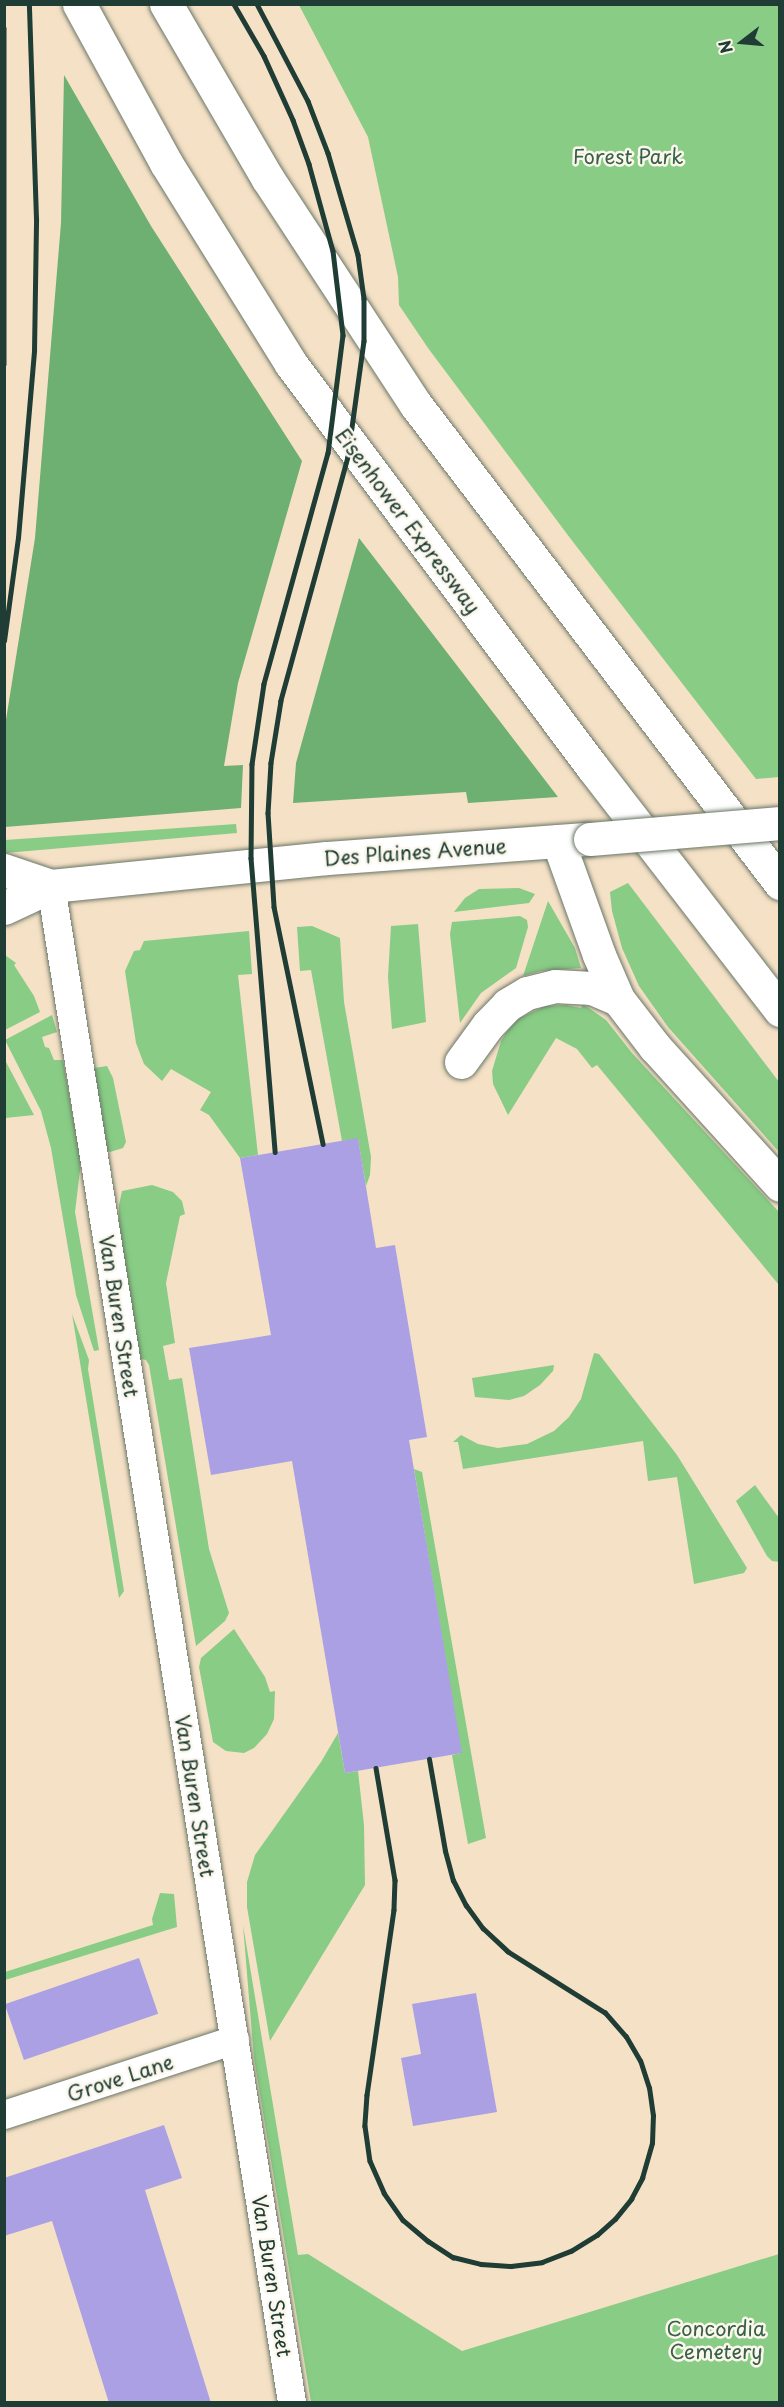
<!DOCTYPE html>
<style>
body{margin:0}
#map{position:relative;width:784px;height:2407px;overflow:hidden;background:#f5e1c6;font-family:"Playpen Sans",sans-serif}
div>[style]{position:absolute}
.green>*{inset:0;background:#88cc85}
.forest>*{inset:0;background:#6eb072}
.building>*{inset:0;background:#aca0e4;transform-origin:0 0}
.roads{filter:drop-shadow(0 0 2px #6a7667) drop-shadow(0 0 2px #6a7667)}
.street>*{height:28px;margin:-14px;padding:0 14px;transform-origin:14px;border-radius:14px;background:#fff}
.secondary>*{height:33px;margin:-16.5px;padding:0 16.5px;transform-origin:16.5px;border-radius:16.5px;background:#fff}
.highway>*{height:33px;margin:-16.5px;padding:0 16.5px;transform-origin:16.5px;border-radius:16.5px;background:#fff}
.rail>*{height:4.5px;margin:-2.25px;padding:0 2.25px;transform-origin:2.25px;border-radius:2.25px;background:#1f3d34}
.bridges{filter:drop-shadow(0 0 2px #6a7667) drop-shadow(0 0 2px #6a7667)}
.secondary-bridge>*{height:33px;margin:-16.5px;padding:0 16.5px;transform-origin:16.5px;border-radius:16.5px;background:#fff}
span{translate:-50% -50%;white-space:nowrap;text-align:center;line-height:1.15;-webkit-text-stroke:5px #fbf7ec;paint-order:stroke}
.park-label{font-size:20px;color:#396148}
.street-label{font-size:20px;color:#1f3d34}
.frame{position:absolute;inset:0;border:6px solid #1f3d34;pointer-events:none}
.north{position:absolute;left:712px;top:12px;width:60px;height:60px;-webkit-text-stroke:4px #fbf7ec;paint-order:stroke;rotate:254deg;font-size:16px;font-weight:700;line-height:24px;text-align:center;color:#1f3d34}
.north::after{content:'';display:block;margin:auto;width:21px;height:27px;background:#1f3d34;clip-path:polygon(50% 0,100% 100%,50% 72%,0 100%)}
</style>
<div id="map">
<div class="green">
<i style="clip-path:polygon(299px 5px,779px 5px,779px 777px,756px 779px,570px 538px,428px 348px,399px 305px,398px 277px,368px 137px)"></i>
<i style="clip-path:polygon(236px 824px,237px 833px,5px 853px,5px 840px)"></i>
<i style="clip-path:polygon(628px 883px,779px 1082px,779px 1152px,668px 1027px,639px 986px,622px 948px,612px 911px,610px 892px)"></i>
<i style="clip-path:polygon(519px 888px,535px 894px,529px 903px,454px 912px,465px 898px,479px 889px)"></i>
<i style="clip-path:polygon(548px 901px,575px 948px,581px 968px,541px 971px,523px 976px)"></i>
<i style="clip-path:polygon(520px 916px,527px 920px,528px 927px,516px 968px,481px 993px,460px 1023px,450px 934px,452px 922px)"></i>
<i style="clip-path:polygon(418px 924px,426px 1022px,392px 1029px,388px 977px,391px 926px)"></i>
<i style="clip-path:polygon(312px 926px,340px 938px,344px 1002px,371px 1157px,370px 1175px,366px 1186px,358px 1139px,342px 1141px,311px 970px,300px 971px,297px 927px)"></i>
<i style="clip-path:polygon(249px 931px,252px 974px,238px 975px,258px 1155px,240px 1158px,209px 1115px,200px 1110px,211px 1092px,171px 1069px,162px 1081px,144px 1064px,136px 1043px,125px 971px,134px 951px,140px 950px,144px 941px)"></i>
<i style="clip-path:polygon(5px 955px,16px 963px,14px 965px,34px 996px,40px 1012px,5px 1030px)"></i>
<i style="clip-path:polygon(583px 1004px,606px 1020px,632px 1053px,779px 1212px,779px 1285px,597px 1065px,592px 1068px,577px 1049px,556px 1038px,508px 1115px,493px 1084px,492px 1071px,501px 1041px,508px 1030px,518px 1019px,545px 1006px,566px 1005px,581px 1008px)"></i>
<i style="clip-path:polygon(52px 1015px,57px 1032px,42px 1037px,45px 1047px,49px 1048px,54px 1060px,63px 1060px,81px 1162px,75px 1212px,99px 1350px,94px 1351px,76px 1295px,51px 1148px,41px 1111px,5px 1040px)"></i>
<i style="clip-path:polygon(4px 1060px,5px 1060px,34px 1115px,5px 1118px)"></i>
<i style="clip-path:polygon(107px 1066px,113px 1078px,126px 1142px,123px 1148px,110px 1152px,107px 1150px,94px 1068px)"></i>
<i style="clip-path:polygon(152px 1185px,173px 1192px,182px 1201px,185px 1214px,180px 1216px,166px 1283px,175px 1343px,163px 1346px,169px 1380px,182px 1378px,209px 1549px,229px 1613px,225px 1621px,196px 1646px,149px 1365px,146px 1360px,137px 1358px,119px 1224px,119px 1205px,122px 1191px)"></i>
<i style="clip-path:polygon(72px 1314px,89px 1360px,88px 1369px,124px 1591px,119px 1598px)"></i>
<i style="clip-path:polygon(594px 1353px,599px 1354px,677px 1455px,747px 1568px,744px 1573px,694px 1584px,677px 1477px,648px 1481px,643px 1441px,463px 1469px,458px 1442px,453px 1442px,461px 1435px,478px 1444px,498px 1448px,527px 1444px,554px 1431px,569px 1417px,581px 1399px)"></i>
<i style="clip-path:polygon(554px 1365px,553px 1371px,540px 1385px,524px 1396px,509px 1400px,475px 1397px,472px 1378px)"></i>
<i style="clip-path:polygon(414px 1469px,422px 1472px,486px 1838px,468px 1844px,452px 1755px,461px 1753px)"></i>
<i style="clip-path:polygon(755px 1485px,779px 1518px,779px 1562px,772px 1561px,767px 1556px,736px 1501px)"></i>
<i style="clip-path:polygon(234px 1629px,265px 1677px,270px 1692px,275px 1691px,274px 1719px,267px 1734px,254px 1748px,244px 1753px,226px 1751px,213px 1742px,199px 1667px,201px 1658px)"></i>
<i style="clip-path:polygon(338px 1733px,345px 1773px,358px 1771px,364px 1825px,365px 1885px,270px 2041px,247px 1907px,247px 1882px,255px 1855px,321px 1762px)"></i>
<i style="clip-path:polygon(160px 1893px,174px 1894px,177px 1927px,5px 1980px,5px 1972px,153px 1925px,152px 1919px)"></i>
<i style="clip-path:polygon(243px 1925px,298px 2255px,308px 2254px,462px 2351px,779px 2254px,779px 2402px,311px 2402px,254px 2058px)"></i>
</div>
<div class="forest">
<i style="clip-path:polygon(64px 75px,151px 226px,302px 461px,238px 683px,224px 766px,243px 765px,241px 808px,5px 827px,5px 726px,35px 538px,61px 223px)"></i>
<i style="clip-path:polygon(359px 538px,409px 603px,558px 797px,468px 803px,466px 792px,293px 803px,296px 763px)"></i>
</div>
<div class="building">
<i style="clip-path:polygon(358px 1138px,376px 1248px,395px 1245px,427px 1437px,409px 1440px,462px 1753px,345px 1773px,292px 1461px,211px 1475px,189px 1348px,271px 1335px,240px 1158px)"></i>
<i style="left:139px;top:1958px;width:59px;height:142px;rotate:71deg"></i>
<i style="clip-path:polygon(476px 1993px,497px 2112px,413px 2126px,401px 2058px,421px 2054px,412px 2004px)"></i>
<i style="clip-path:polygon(164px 2125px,182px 2178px,145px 2190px,211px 2403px,109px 2403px,52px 2221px,4px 2236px,4px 2178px)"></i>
</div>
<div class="roads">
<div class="street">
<i style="left:51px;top:886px;width:1535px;rotate:80.97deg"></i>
<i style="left:4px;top:2115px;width:243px;rotate:-18deg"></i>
</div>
<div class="secondary">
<i style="left:4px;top:870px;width:50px;rotate:18.8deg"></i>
<i style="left:4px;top:908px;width:52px;rotate:-25.1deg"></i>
<i style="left:51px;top:886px;width:277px;rotate:-5.8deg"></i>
<i style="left:327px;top:858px;width:259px;rotate:-4.2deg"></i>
</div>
<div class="highway">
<i style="left:79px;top:4px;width:181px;rotate:61.3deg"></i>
<i style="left:166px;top:163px;width:237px;rotate:58.1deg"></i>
<i style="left:291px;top:364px;width:504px;rotate:53.22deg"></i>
<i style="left:593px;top:768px;width:306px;rotate:52.3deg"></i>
<i style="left:166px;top:4px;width:203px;rotate:59.8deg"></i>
<i style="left:268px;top:179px;width:270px;rotate:56.8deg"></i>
<i style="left:416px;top:405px;width:601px;rotate:52.71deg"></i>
<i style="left:558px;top:841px;width:121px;rotate:70.2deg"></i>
<i style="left:599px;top:955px;width:48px;rotate:66.6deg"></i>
<i style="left:618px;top:999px;width:61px;rotate:52.4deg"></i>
<i style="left:655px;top:1047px;width:186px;rotate:47.8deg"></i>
<i style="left:461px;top:1062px;width:46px;rotate:-53.9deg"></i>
<i style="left:488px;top:1025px;width:28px;rotate:-46deg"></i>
<i style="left:507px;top:1005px;width:23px;rotate:-31deg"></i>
<i style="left:527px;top:993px;width:29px;rotate:-14deg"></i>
<i style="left:555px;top:986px;width:37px;rotate:3deg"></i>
<i style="left:592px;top:988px;width:28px;rotate:23deg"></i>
</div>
</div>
<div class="rail">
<i style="left:234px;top:4px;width:60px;rotate:60deg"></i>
<i style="left:264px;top:56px;width:70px;rotate:65.6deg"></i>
<i style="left:293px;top:120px;width:47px;rotate:70deg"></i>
<i style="left:309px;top:164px;width:90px;rotate:74.6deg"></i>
<i style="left:333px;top:251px;width:85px;rotate:83.2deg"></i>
<i style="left:343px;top:335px;width:119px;rotate:97.2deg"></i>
<i style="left:328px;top:453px;width:240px;rotate:105.5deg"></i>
<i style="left:264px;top:684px;width:81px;rotate:98.5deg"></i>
<i style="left:252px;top:764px;width:94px;rotate:90.6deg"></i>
<i style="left:251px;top:858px;width:295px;rotate:85.3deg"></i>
<i style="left:257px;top:4px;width:110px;rotate:62.3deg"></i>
<i style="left:308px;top:101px;width:56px;rotate:69deg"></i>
<i style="left:328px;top:153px;width:106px;rotate:73.6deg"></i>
<i style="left:358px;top:255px;width:44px;rotate:82.2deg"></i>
<i style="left:364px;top:299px;width:42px;rotate:90deg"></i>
<i style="left:364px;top:341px;width:117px;rotate:97.9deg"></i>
<i style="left:348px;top:457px;width:253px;rotate:105.4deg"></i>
<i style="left:281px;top:701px;width:63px;rotate:99.2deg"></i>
<i style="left:271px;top:763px;width:50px;rotate:93.4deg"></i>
<i style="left:268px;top:813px;width:94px;rotate:86.3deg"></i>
<i style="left:274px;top:907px;width:242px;rotate:78.3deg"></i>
<i style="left:4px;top:28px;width:336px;rotate:90deg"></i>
<i style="left:4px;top:641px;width:104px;rotate:-82.3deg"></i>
<i style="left:18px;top:538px;width:188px;rotate:-85.1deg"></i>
<i style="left:34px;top:351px;width:132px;rotate:-89.1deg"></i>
<i style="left:36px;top:219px;width:215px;rotate:-91.9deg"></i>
<i style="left:376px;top:1768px;width:114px;rotate:80.4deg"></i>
<i style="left:395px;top:1880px;width:30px;rotate:92deg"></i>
<i style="left:394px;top:1910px;width:187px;rotate:98.3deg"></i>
<i style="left:367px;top:2095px;width:31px;rotate:94deg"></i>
<i style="left:365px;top:2126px;width:35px;rotate:82deg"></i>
<i style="left:370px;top:2161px;width:35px;rotate:66deg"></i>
<i style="left:384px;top:2193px;width:33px;rotate:55deg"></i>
<i style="left:403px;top:2220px;width:33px;rotate:40deg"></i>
<i style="left:428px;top:2241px;width:30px;rotate:33deg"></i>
<i style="left:453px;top:2257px;width:29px;rotate:14deg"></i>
<i style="left:481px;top:2264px;width:30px;rotate:4deg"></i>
<i style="left:511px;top:2266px;width:31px;rotate:-7deg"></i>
<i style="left:542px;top:2262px;width:31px;rotate:-21deg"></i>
<i style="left:571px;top:2251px;width:31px;rotate:-32deg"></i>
<i style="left:597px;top:2235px;width:24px;rotate:-42deg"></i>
<i style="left:615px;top:2219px;width:26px;rotate:-51deg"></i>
<i style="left:631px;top:2199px;width:24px;rotate:-62deg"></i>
<i style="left:642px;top:2178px;width:36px;rotate:-74deg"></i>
<i style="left:652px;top:2143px;width:27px;rotate:-88deg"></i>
<i style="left:653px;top:2116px;width:28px;rotate:-98deg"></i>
<i style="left:649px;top:2088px;width:28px;rotate:-108deg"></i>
<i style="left:640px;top:2061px;width:28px;rotate:-120deg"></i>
<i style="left:626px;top:2037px;width:32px;rotate:-131deg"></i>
<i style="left:605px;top:2013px;width:115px;rotate:-147.8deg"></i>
<i style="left:508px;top:1952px;width:34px;rotate:-137deg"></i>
<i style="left:483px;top:1929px;width:29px;rotate:-126deg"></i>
<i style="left:466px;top:1906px;width:28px;rotate:-117deg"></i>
<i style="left:453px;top:1881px;width:31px;rotate:-105deg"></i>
<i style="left:445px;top:1851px;width:93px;rotate:-99.9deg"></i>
</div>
<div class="bridges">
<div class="secondary-bridge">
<i style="left:590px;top:839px;width:191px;rotate:-4.8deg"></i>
</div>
</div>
<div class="park-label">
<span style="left:628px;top:156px">Forest Park</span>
<span style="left:716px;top:2340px">Concordia<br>Cemetery</span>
</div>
<div class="street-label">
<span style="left:408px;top:521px;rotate:53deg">Eisenhower Expressway</span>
<span style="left:415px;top:852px;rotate:-4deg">Des Plaines Avenue</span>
<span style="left:119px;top:1316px;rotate:81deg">Van Buren Street</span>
<span style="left:195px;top:1796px;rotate:81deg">Van Buren Street</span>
<span style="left:120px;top:2078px;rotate:-18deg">Grove Lane</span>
<span style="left:272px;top:2276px;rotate:81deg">Van Buren Street</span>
</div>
<div class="frame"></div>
<div class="north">N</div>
</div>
